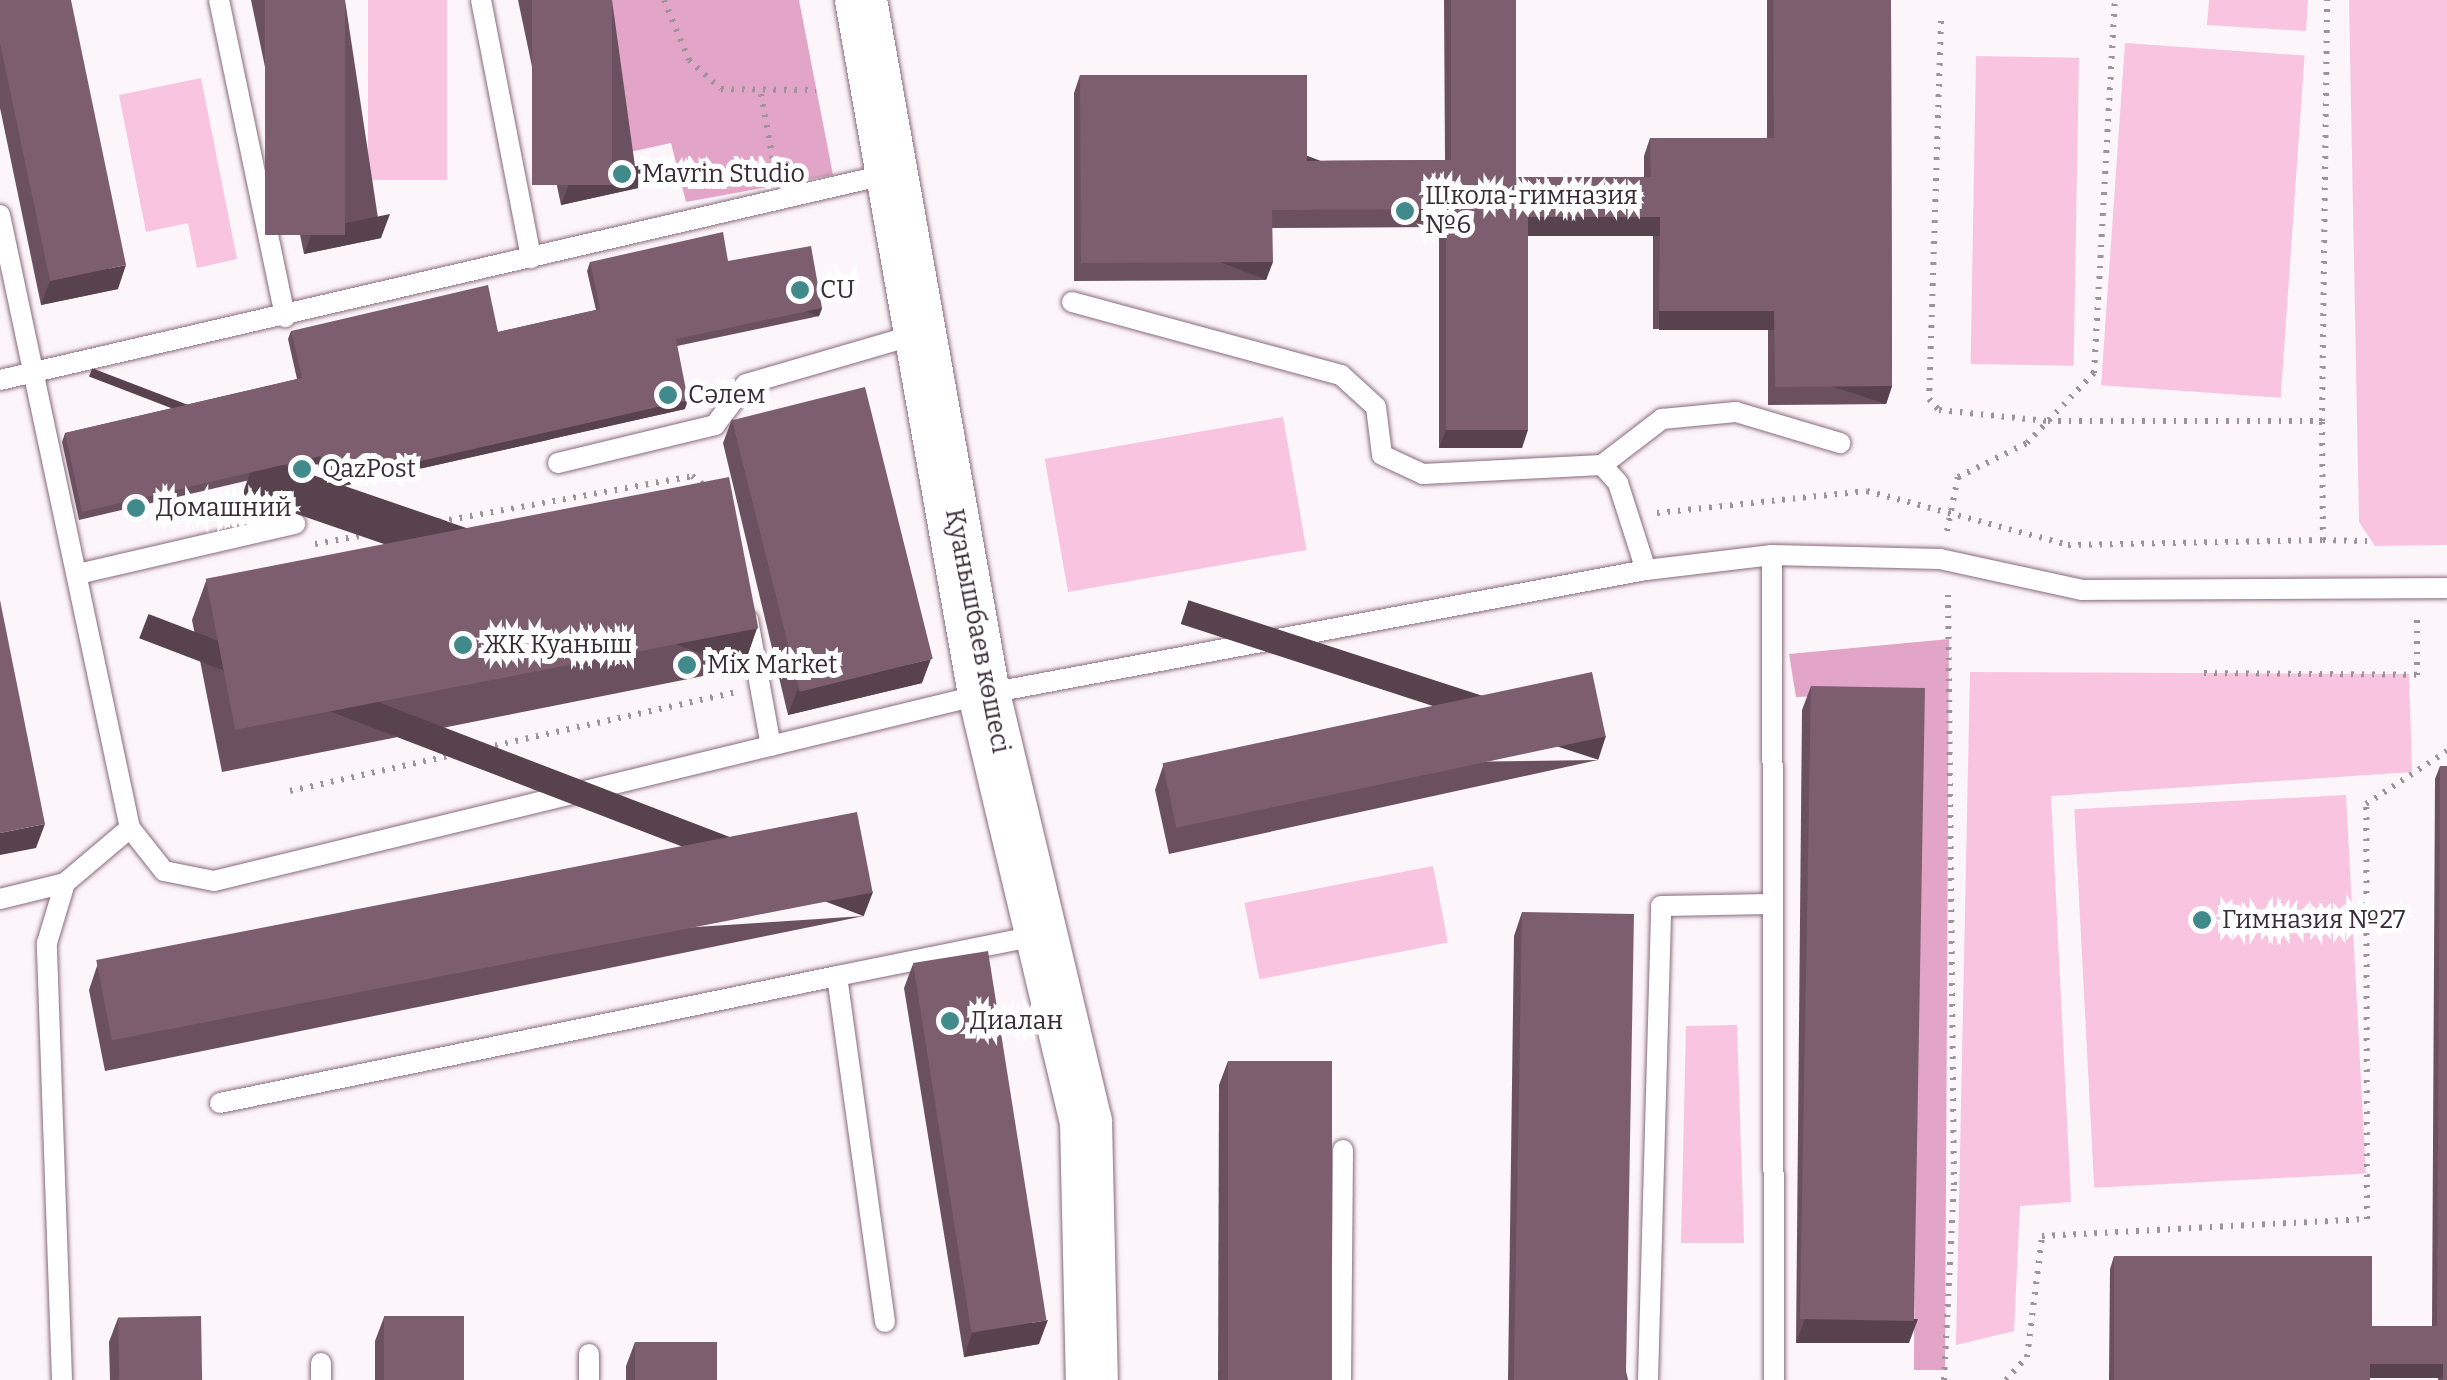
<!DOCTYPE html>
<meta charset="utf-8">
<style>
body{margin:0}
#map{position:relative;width:2447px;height:1380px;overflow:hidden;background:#fcf5f9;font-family:Bitter,serif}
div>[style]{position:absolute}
.green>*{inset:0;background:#f9c4e0;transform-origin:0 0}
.forest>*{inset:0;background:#e3a5c7}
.path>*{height:6px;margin-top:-3px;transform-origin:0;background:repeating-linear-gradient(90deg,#9d9399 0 2.5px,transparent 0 10.5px)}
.roads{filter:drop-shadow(0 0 2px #896a7b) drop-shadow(0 0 2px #896a7b)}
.service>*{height:20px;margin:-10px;padding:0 10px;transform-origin:10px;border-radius:10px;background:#fff}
.tertiary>*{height:52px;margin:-26px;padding:0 26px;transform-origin:26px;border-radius:26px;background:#fff}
.wall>*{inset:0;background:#6b515f}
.shaded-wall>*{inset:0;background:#57424d;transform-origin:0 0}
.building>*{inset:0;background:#7c5e6e;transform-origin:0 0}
.dots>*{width:28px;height:28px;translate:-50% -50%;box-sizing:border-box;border:5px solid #fff;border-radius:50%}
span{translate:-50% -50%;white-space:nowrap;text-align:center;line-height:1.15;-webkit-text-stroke:10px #fff;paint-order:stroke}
.poi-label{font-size:25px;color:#392c33}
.left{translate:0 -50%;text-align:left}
.street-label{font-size:25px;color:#392c33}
</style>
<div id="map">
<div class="green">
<i style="left:368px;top:0;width:79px;height:180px"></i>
<i style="clip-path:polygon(2209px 0,2308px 0,2306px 31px,2207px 25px)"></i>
<i style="clip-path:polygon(2349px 0,2447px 0,2447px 545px,2375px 546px,2359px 522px)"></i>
<i style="left:2125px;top:43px;width:180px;height:343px;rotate:4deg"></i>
<i style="left:1976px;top:56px;width:103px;height:308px;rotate:1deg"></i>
<i style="clip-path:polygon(201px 78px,237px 259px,197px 268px,188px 223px,146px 232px,119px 95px)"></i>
<i style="left:1283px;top:417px;width:135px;height:242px;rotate:80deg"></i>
<i style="clip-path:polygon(1970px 672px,2409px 674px,2412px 772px,2051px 796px,2071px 1202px,2020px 1206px,2014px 1331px,1956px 1345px)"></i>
<i style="left:2346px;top:795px;width:379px;height:272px;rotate:87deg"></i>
<i style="left:1433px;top:866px;width:78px;height:192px;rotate:79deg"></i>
<i style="clip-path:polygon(1737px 1025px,1744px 1243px,1681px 1243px,1686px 1026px)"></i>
</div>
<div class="forest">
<i style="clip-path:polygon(598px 0,799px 0,833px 175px,686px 202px,671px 143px,630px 152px)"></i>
<i style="clip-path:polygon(1949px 639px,1945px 1370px,1914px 1370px,1917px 693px,1796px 697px,1789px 654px)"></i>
</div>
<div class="path">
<i style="left:664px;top:0;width:65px;rotate:67.4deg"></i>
<i style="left:689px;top:60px;width:43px;rotate:42.2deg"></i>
<i style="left:721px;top:89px;width:95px;rotate:0.6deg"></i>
<i style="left:1941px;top:21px;width:378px;rotate:91.8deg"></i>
<i style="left:1929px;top:399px;width:15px;rotate:48deg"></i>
<i style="left:1939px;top:410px;width:110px;rotate:5.8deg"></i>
<i style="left:2048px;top:421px;width:274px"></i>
<i style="left:2322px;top:421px;width:421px;rotate:-89.3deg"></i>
<i style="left:761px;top:94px;width:78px;rotate:79.7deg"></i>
<i style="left:1657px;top:513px;width:211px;rotate:-6deg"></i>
<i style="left:1867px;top:491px;width:208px;rotate:15deg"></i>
<i style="left:2068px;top:545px;width:255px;rotate:-1.1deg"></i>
<i style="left:2323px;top:540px;width:119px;rotate:-90.5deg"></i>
<i style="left:1947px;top:531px;width:55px;rotate:-78.5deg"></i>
<i style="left:1958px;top:477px;width:77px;rotate:-26.2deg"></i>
<i style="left:2027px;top:443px;width:97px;rotate:-46.3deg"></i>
<i style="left:2094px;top:373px;width:374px;rotate:-86.8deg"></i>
<i style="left:2323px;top:540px;width:44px;rotate:1.3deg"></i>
<i style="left:315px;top:544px;width:383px;rotate:-10.2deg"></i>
<i style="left:692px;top:476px;width:15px;rotate:37deg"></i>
<i style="left:2204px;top:673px;width:213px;rotate:0.5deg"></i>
<i style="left:2417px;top:675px;width:55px;rotate:-90deg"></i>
<i style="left:290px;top:791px;width:454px;rotate:-12.5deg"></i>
<i style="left:1944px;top:1380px;width:195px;rotate:-87.1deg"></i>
<i style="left:1954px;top:1185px;width:593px;rotate:-90.58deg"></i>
<i style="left:2006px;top:1380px;width:31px;rotate:-48deg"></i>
<i style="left:2027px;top:1357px;width:122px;rotate:-82.9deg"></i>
<i style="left:2042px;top:1236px;width:325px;rotate:-3deg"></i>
<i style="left:2367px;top:1219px;width:415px;rotate:-90.1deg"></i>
<i style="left:2366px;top:804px;width:97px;rotate:-33.2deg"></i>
</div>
<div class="roads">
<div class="service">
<i style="left:219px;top:0;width:324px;rotate:78.2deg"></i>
<i style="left:481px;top:0;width:263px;rotate:79deg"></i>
<i style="left:0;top:215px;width:627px;rotate:78.03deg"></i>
<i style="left:130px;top:828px;width:55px;rotate:51.7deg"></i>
<i style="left:164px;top:871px;width:51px;rotate:11.3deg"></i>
<i style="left:214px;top:881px;width:792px;rotate:-13.65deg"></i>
<i style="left:984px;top:694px;width:674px;rotate:-10.61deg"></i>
<i style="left:1646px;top:570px;width:127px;rotate:-6.8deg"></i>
<i style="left:1772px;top:555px;width:168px;rotate:1.4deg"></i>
<i style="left:1940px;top:559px;width:145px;rotate:12.3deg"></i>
<i style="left:2082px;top:590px;width:365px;rotate:-0.3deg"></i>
<i style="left:1072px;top:302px;width:279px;rotate:15.2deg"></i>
<i style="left:1341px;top:375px;width:47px;rotate:42.4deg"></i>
<i style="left:1376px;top:407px;width:48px;rotate:82.9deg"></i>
<i style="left:1382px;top:455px;width:45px;rotate:24.9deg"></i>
<i style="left:1423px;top:474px;width:179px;rotate:-2.9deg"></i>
<i style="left:1602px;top:465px;width:24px;rotate:48deg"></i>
<i style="left:1618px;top:483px;width:91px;rotate:72.2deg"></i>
<i style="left:0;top:380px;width:917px;rotate:-13.05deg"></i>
<i style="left:558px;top:463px;width:162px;rotate:-13.6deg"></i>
<i style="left:715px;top:425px;width:51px;rotate:-52.9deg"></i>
<i style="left:746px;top:384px;width:182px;rotate:-16.2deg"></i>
<i style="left:1602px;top:465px;width:76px;rotate:-37.5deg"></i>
<i style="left:1662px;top:419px;width:74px;rotate:-5.4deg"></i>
<i style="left:1736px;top:412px;width:109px;rotate:16.6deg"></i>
<i style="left:1772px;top:555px;width:825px;rotate:89.86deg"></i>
<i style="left:78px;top:574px;width:223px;rotate:-13deg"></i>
<i style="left:748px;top:620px;width:128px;rotate:79.7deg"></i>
<i style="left:0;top:899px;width:67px;rotate:-13.8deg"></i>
<i style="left:220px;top:1103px;width:630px;rotate:-11.63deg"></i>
<i style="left:885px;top:1322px;width:349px;rotate:-97.9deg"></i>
<i style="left:837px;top:976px;width:207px;rotate:-11.4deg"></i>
<i style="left:321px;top:1363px;width:17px;rotate:90deg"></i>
<i style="left:62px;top:1380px;width:437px;rotate:-92deg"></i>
<i style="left:47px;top:943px;width:63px;rotate:-73.3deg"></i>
<i style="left:65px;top:883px;width:85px;rotate:-40.2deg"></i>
<i style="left:589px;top:1380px;width:26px;rotate:-90deg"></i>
<i style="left:1341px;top:1380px;width:230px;rotate:-89.5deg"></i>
<i style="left:1648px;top:1380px;width:474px;rotate:-88.4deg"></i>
<i style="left:1661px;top:906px;width:112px;rotate:-1deg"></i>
</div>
<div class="tertiary">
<i style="left:861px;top:0;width:705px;rotate:79.95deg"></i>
<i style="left:984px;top:694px;width:440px;rotate:76.6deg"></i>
<i style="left:1086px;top:1122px;width:258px;rotate:88.7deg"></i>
</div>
</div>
<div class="wall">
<i style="clip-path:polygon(0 0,118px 289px,41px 305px,0 108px)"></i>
<i style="clip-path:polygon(251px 0,345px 0,381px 238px,304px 254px)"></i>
<i style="clip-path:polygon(518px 0,612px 0,638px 188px,561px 205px)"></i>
<i style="clip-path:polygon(1444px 0,1516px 0,1516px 177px,1644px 177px,1644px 156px,1650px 138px,1767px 138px,1767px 0,1891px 0,1892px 386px,1886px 404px,1768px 405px,1768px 329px,1653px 329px,1653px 235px,1528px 235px,1522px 448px,1439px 448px,1439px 227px,1272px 228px,1266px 280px,1074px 281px,1074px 93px,1080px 75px,1307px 161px,1445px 160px)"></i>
<i style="clip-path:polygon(728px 261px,822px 308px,819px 316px,677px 346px,685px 409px,325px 490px,318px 464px,79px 520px,62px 442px,65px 433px,297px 379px,288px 339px,291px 331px,498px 332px,596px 310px,587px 271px,590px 262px)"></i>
<i style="clip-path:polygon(732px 419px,922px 683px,788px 715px,723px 443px)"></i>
<i style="clip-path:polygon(206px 581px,757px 628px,743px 668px,222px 772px,192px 620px)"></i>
<i style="clip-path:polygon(1811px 686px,1909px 1343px,1796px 1343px,1802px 710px)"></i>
<i style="clip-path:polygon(1598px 760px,1169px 854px,1155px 790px,1163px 766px)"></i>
<i style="clip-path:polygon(2440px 766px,2447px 1380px,2438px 1380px,2438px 1377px,2370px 1377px,2370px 1380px,2109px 1380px,2110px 1269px,2114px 1256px,2372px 1326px,2432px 1326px,2435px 779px)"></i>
<i style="clip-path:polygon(1522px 912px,1628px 1380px,1508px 1380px,1514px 936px)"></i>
<i style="clip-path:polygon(864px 916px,105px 1071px,89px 990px,97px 966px)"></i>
<i style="clip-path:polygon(913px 964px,1039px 1344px,964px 1357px,904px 988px)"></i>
<i style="clip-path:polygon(1228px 1061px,1331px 1380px,1218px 1380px,1219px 1085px)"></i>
<i style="clip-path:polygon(384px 1317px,464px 1380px,375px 1380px,375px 1341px)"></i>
<i style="clip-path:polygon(118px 1318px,202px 1380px,110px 1380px,109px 1342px)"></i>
<i style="clip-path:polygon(635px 1342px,716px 1380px,626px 1380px,626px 1366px)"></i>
</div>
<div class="shaded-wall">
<i style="clip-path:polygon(646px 164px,638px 188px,561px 205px,570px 181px)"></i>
<i style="left:1446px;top:209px;width:19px;height:174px;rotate:111deg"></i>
<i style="clip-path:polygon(390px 214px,381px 238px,304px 254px,313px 230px)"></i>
<i style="left:1528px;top:217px;width:132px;height:19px"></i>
<i style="left:1273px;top:262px;width:19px;height:192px;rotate:111deg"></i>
<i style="clip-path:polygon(126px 265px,118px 289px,41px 305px,50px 281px)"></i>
<i style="left:822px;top:308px;width:9px;height:149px;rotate:111deg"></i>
<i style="left:1659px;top:311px;width:115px;height:19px"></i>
<i style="left:1892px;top:386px;width:19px;height:117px;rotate:108deg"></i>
<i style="clip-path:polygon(688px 400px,685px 409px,325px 490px,328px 482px)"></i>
<i style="clip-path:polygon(1446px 430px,1528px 430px,1522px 448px,1439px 448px)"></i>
<i style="left:321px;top:456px;width:9px;height:245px;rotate:111deg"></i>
<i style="left:757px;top:628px;width:42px;height:530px;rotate:109deg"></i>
<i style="clip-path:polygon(931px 659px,922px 683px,788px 715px,797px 691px)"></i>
<i style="left:1606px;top:736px;width:25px;height:439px;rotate:108deg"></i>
<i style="clip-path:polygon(45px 824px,36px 848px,0 855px,0 833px)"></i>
<i style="left:873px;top:892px;width:26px;height:776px;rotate:111deg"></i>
<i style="clip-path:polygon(1805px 1319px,1918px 1319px,1909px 1343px,1796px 1343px)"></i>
<i style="clip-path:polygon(1048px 1320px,1039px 1344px,964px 1357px,972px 1333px)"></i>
<i style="left:2370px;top:1364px;width:73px;height:14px"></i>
</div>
<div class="building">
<i style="clip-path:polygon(0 0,71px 0,126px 265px,50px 281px,0 43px)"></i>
<i style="left:265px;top:0;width:80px;height:235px"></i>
<i style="left:532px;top:0;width:80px;height:185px"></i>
<i style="clip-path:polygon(1451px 0,1516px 0,1516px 177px,1651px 177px,1650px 138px,1774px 138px,1773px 0,1891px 0,1892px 386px,1775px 387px,1774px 311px,1659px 311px,1660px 217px,1528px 217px,1528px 430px,1446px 430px,1446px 209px,1272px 210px,1273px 262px,1081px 263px,1080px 75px,1307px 75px,1307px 161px,1451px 160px)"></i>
<i style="clip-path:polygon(723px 232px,728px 261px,811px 246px,822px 308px,676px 339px,688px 400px,328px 482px,321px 456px,82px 512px,65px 433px,302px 378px,291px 331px,488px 285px,498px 332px,600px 309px,590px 262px)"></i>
<i style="left:865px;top:387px;width:280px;height:137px;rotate:76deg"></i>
<i style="left:729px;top:477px;width:154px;height:533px;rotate:79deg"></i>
<i style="clip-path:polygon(0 600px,45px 824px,0 833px)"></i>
<i style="left:1592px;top:672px;width:66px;height:439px;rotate:78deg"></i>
<i style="left:1811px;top:686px;width:114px;height:633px;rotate:1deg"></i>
<i style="clip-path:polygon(2440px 766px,2447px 766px,2447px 1380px,2443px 1380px,2443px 1364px,2370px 1364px,2370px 1380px,2114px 1380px,2114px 1256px,2372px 1256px,2372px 1326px,2437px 1326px)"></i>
<i style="left:857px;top:812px;width:82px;height:775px;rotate:79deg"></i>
<i style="left:1522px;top:912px;width:112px;height:468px;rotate:1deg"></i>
<i style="left:988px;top:951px;width:374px;height:76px;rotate:81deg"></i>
<i style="left:1228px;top:1061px;width:104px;height:319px"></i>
<i style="left:201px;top:1316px;width:64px;height:83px;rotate:89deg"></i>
<i style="left:464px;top:1316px;width:64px;height:80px;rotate:90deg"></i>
<i style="left:635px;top:1342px;width:82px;height:38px"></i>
</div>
<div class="dots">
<i style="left:622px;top:174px;background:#418a8b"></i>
<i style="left:1405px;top:211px;background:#418a8b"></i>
<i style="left:800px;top:290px;background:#418a8b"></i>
<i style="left:668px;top:395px;background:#418a8b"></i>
<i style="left:302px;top:469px;background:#418a8b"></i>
<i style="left:136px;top:508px;background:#418a8b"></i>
<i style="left:463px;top:645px;background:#418a8b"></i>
<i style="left:687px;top:665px;background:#418a8b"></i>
<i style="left:2202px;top:920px;background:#418a8b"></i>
<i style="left:950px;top:1021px;background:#418a8b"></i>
</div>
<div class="poi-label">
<span class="left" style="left:642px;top:174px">Mavrin Studio</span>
<span class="left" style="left:1425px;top:211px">Школа-гимназия<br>№6</span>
<span class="left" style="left:820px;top:290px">CU</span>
<span class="left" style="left:688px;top:395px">Cәлем</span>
<span class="left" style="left:322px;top:469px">QazPost</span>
<span class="left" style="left:156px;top:508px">Домашний</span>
<span class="left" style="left:483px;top:645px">ЖК Куаныш</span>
<span class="left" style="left:707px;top:665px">Mix Market</span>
<span class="left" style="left:2222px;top:920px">Гимназия №27</span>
<span class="left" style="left:970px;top:1021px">Диалан</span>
</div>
<div class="street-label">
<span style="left:977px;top:631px;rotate:79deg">Қуанышбаев көшесі</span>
</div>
</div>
